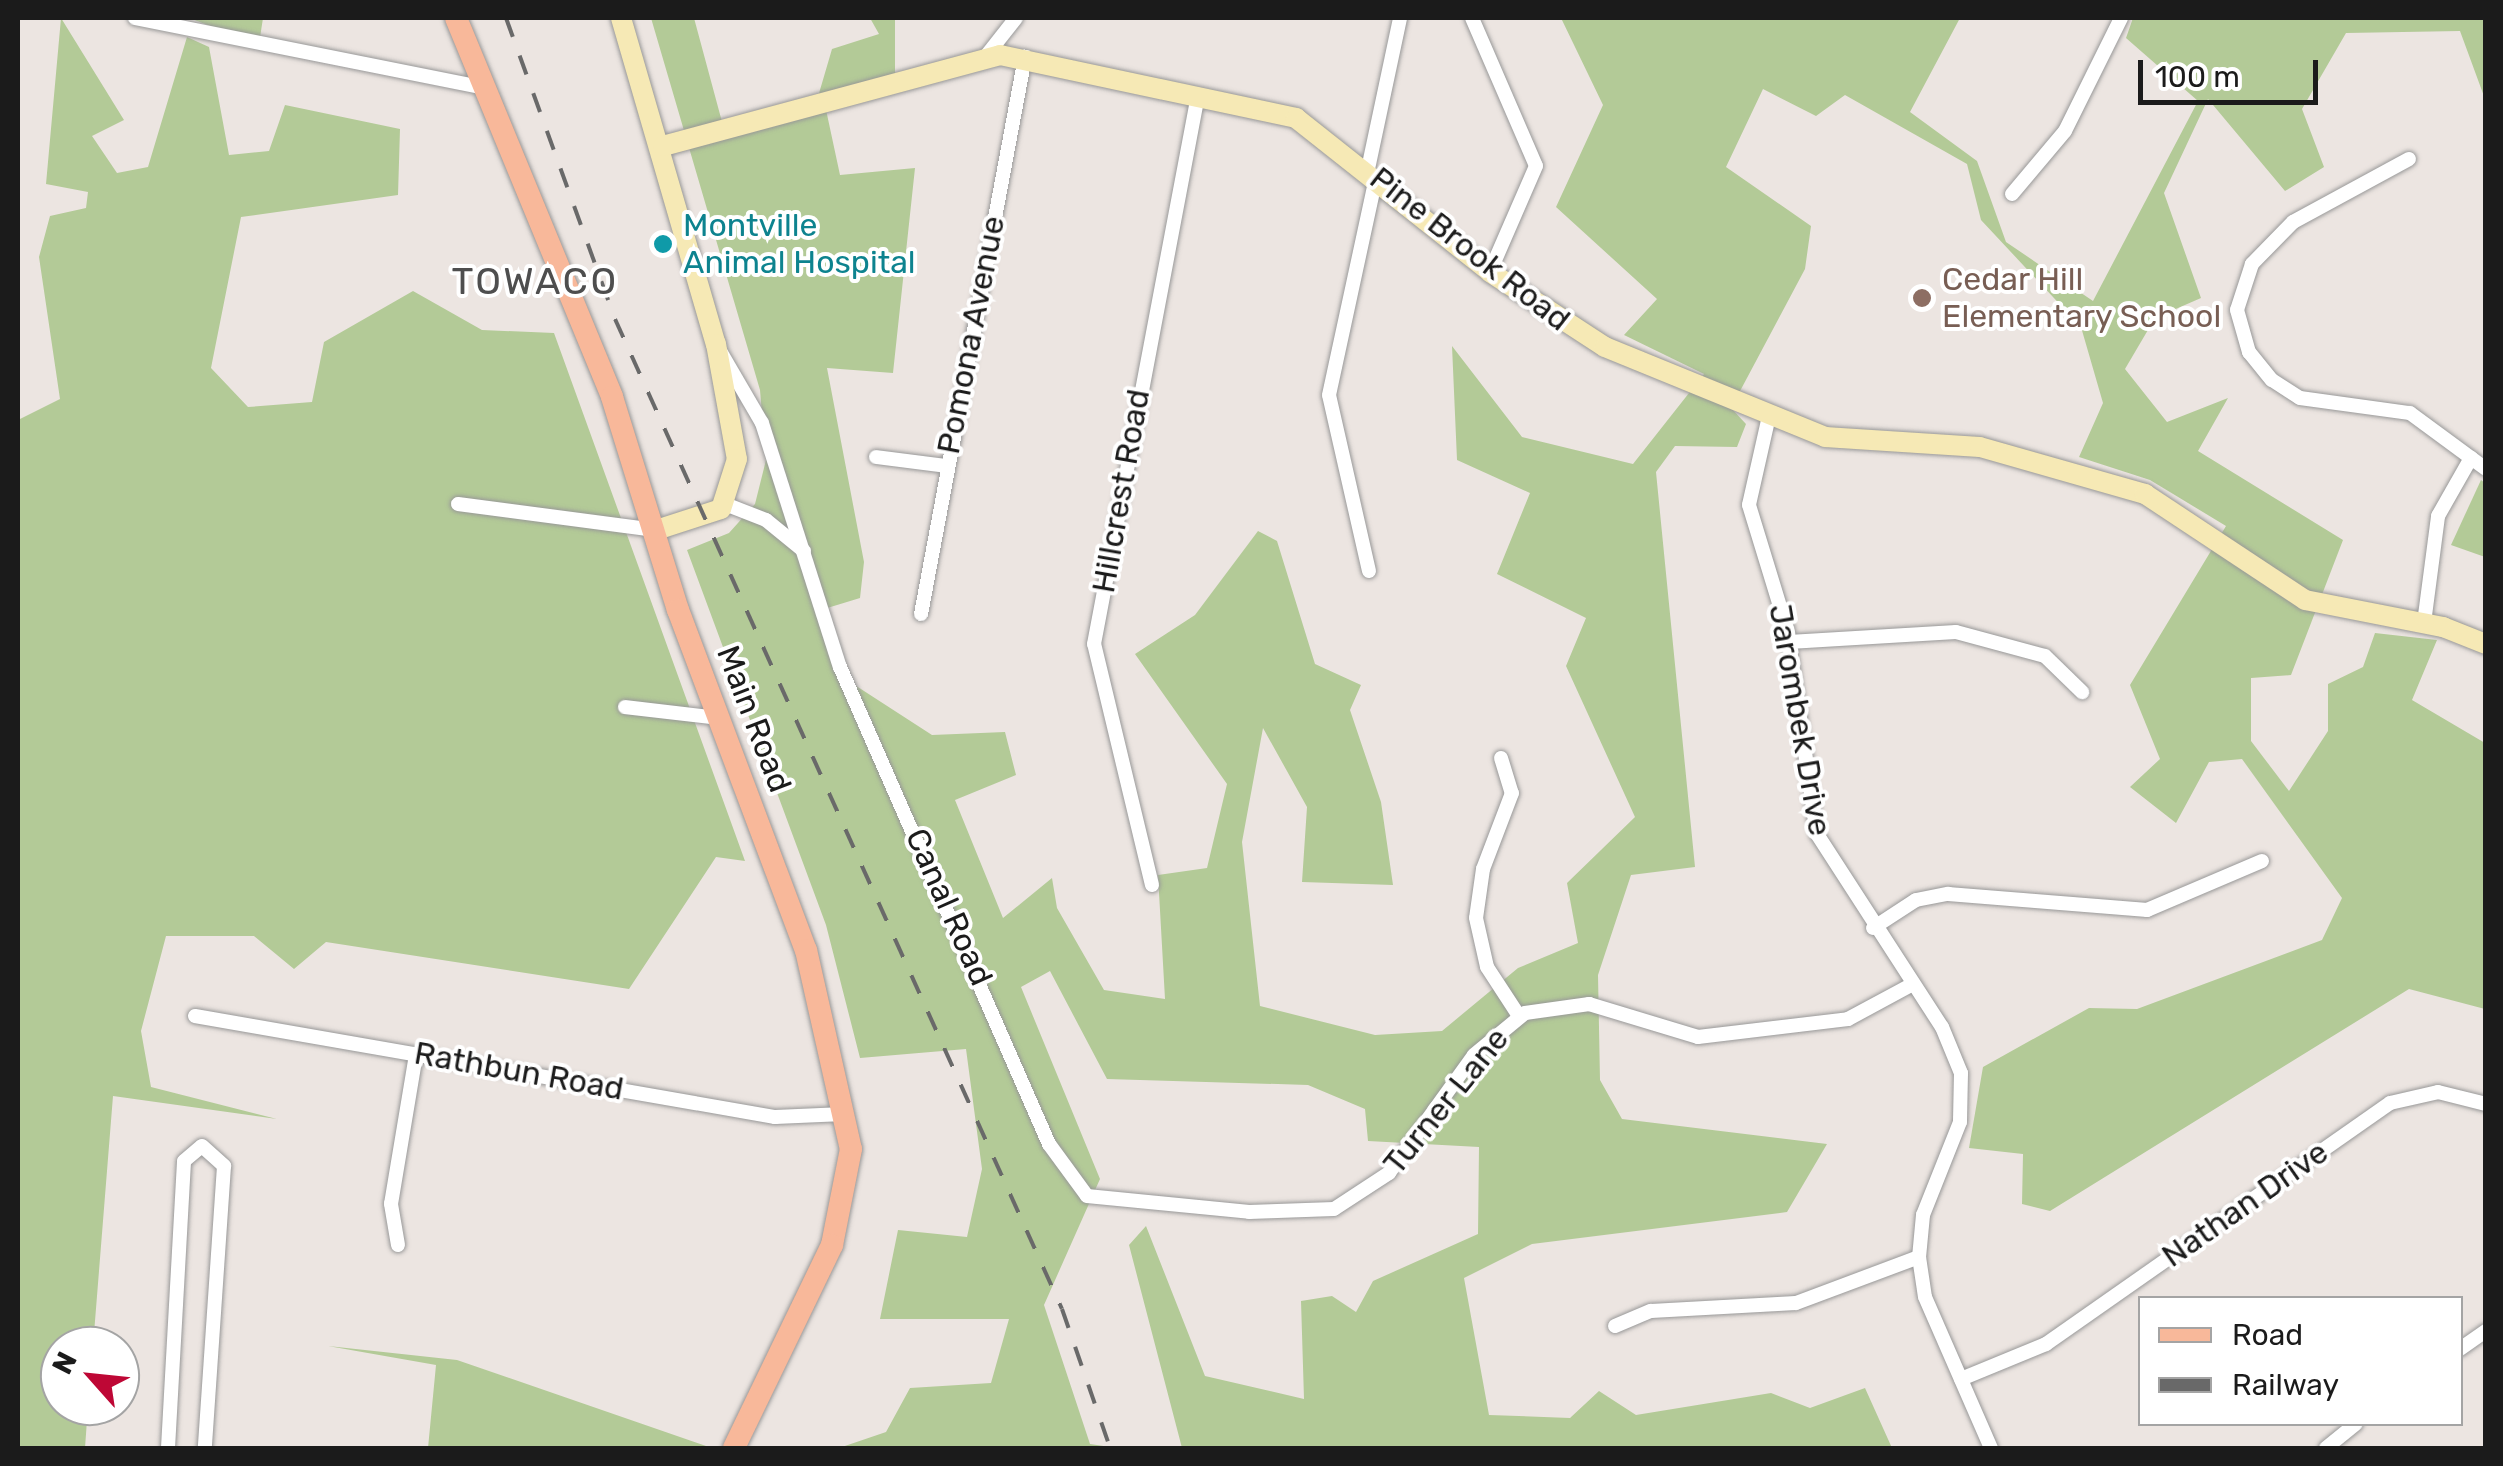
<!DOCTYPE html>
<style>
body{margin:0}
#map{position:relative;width:2503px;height:1466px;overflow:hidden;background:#ece5e1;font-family:Rubik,sans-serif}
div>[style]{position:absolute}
.forest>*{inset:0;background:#b3ca97}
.roads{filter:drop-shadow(0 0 2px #989898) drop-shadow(0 0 2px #989898)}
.street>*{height:14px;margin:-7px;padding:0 7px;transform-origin:7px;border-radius:7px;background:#fff}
.secondary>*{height:20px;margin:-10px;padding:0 10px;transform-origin:10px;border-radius:10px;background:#f6e9b5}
.primary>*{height:22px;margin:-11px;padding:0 11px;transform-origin:11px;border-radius:11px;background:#f8b89a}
.rail>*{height:4px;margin-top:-2px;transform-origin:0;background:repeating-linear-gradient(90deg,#696969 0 20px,transparent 0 40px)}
.dots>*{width:28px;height:28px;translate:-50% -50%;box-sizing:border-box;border:5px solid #fff;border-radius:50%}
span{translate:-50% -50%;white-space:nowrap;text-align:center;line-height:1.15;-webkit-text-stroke:8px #fff;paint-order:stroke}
.culture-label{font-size:32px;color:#0d838f}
.left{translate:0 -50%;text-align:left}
.street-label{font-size:32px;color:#1b1b1b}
.education-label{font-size:32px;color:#785e54}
.quarter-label{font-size:38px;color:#4e4e4e;letter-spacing:2.5px}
.frame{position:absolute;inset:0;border:20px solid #1b1b1b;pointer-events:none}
.legend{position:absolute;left:2138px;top:1296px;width:325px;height:130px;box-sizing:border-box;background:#fff;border:2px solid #a4a4a4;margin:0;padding:12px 18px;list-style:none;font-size:30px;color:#1b1b1b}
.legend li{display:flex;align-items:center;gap:20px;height:50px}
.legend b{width:50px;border:2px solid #a4a4a4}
.north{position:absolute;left:40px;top:1326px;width:100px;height:100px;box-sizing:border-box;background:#fff;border:2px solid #a4a4a4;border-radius:50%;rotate:297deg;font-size:28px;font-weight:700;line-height:40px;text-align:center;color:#1b1b1b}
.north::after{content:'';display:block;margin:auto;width:35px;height:45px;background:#be0735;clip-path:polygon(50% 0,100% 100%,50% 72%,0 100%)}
.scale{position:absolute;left:2138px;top:60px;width:180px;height:45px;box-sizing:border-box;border:5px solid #1b1b1b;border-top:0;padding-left:12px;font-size:30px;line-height:35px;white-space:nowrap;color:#1b1b1b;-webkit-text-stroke:8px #fff;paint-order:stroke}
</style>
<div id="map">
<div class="forest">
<i style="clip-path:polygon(61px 18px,124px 120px,92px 136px,117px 173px,148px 167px,187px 37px,209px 47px,229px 155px,269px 151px,285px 105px,400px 129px,398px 195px,241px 217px,211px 368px,248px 407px,312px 402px,324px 342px,413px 291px,482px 330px,554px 333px,745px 861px,716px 857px,629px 989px,326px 942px,294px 969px,254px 936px,166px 936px,141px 1031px,151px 1087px,277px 1119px,113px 1096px,93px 1346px,60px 1346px,60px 1406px,88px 1406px,85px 1448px,18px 1448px,18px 420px,60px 399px,39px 257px,50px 216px,86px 208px,88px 192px,46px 184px)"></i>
<i style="clip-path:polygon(189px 18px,263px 18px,259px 44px)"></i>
<i style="clip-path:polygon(651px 18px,694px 18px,725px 133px,815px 107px,832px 49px,879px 34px,870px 18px,895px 18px,895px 78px,825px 105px,840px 175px,915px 168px,893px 373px,827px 368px,864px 562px,860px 598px,824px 609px,847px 680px,932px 735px,1005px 732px,1016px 775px,955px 800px,1003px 918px,1052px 878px,1057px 908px,1104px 990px,1165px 999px,1158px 875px,1207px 868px,1227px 784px,1135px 654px,1195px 615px,1258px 531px,1277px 541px,1315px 664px,1361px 685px,1350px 710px,1381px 802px,1393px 885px,1302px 882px,1307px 807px,1263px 728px,1242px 842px,1260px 1006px,1375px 1035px,1442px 1031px,1518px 968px,1578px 943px,1567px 883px,1635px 817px,1566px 666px,1586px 618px,1497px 574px,1530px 493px,1457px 460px,1452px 346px,1522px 437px,1633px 464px,1704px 374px,1624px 335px,1657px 299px,1556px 207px,1603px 105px,1561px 18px,1960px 18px,1910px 112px,1977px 161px,2006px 242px,2093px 301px,2198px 101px,2126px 38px,2133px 18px,2485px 18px,2485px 99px,2460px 31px,2346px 33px,2302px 109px,2324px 167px,2285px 191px,2208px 99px,2164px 193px,2201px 298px,2155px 318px,2125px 369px,2167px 422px,2228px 398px,2198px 451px,2343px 540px,2291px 675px,2251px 678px,2251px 741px,2289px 791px,2328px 731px,2328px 684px,2363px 667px,2375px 633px,2437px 640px,2412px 700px,2485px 743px,2485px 1009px,2409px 989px,2050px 1211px,2022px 1204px,2023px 1154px,1969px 1148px,1983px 1067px,2089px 1008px,2137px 1009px,2322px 940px,2342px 898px,2242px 759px,2209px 762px,2176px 823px,2130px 787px,2160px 759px,2130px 685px,2226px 526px,2150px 480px,2079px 457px,2103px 403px,2081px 327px,1981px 220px,1967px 164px,1845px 95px,1816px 116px,1763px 89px,1726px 167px,1811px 226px,1805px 269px,1731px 408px,1746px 424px,1737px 447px,1675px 446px,1656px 472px,1695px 867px,1631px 875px,1598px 975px,1600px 1080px,1622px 1119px,1827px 1144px,1787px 1212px,1532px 1244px,1464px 1278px,1489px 1415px,1570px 1418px,1599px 1391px,1636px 1415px,1771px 1393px,1810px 1408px,1865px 1388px,1892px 1448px,1182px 1448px,1129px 1245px,1146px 1226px,1205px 1376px,1304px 1399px,1301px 1301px,1332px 1296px,1356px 1312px,1373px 1281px,1478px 1234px,1479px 1147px,1368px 1141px,1365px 1109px,1308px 1085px,1107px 1079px,1050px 971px,1021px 987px,1100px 1179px,1044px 1305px,1090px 1444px,1117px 1448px,839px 1448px,886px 1432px,910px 1388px,991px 1383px,1009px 1319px,880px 1319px,898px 1230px,967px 1237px,982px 1169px,966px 1049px,860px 1058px,826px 925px,687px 550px,729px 533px,755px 504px,766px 460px,760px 390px)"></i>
<i style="clip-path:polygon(2481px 480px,2485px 483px,2485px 557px,2451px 545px)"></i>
<i style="clip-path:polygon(328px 1346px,457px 1360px,706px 1446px,428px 1448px,436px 1365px)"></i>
</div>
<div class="roads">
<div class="street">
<i style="left:135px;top:18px;width:351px;rotate:11.3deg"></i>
<i style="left:1472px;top:18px;width:161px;rotate:66.6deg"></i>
<i style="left:1536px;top:166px;width:116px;rotate:113.5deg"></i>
<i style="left:986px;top:56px;width:48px;rotate:-51.7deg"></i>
<i style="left:2409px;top:159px;width:132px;rotate:151.5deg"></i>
<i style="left:2293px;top:222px;width:59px;rotate:134.3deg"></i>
<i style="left:2252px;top:264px;width:48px;rotate:108.1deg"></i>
<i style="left:2237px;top:310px;width:44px;rotate:74.1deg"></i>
<i style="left:2249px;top:352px;width:36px;rotate:51deg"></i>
<i style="left:2272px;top:380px;width:33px;rotate:33deg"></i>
<i style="left:2300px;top:398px;width:111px;rotate:7.8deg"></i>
<i style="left:2410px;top:413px;width:94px;rotate:36.4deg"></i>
<i style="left:1368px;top:169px;width:154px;rotate:-78deg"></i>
<i style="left:2012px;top:194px;width:82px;rotate:-49.9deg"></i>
<i style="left:2065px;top:131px;width:126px;rotate:-63.6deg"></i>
<i style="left:716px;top:344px;width:91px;rotate:59.8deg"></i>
<i style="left:762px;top:423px;width:256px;rotate:72.3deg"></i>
<i style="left:840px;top:667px;width:521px;rotate:66.34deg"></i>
<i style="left:1049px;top:1144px;width:64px;rotate:53.8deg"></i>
<i style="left:1087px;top:1196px;width:163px;rotate:5.6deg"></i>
<i style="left:1249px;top:1212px;width:85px;rotate:-2deg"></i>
<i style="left:1334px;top:1209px;width:66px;rotate:-33.2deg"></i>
<i style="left:1389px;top:1173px;width:145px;rotate:-54.2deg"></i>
<i style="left:1474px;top:1055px;width:66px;rotate:-39.5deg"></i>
<i style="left:1525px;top:1013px;width:65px;rotate:-8deg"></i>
<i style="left:1589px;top:1004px;width:114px;rotate:16.8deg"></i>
<i style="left:1698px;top:1037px;width:151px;rotate:-6.8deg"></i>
<i style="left:1848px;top:1019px;width:74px;rotate:-28.3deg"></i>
<i style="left:1769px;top:416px;width:91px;rotate:102.7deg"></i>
<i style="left:1749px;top:505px;width:130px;rotate:73deg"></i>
<i style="left:1787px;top:629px;width:207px;rotate:81.7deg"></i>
<i style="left:1817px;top:834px;width:230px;rotate:57.1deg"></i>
<i style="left:1942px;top:1027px;width:50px;rotate:67.6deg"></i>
<i style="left:1961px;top:1073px;width:49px;rotate:91.2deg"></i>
<i style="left:1960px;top:1122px;width:100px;rotate:111.7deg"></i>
<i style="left:1923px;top:1215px;width:42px;rotate:95.4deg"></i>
<i style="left:1919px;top:1257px;width:40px;rotate:81.5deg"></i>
<i style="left:1925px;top:1297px;width:165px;rotate:66.4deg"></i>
<i style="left:876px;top:457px;width:71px;rotate:7.3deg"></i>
<i style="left:458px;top:504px;width:199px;rotate:7.5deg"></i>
<i style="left:725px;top:504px;width:44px;rotate:21.3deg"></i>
<i style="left:766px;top:520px;width:49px;rotate:39.2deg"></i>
<i style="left:1369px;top:571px;width:180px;rotate:-102.8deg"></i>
<i style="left:1329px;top:395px;width:223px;rotate:-77.8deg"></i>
<i style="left:921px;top:614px;width:567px;rotate:-79.42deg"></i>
<i style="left:2424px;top:623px;width:108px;rotate:-82.5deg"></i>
<i style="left:2438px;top:516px;width:67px;rotate:-60.4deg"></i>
<i style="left:1789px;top:642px;width:167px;rotate:-3.4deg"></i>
<i style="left:1956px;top:632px;width:92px;rotate:15.1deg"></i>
<i style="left:2045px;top:656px;width:52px;rotate:44.2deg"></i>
<i style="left:625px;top:707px;width:95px;rotate:6.7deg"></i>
<i style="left:1501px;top:758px;width:37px;rotate:73deg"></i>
<i style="left:1512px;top:793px;width:81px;rotate:110.9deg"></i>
<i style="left:1483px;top:869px;width:49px;rotate:98.1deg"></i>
<i style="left:1476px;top:918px;width:50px;rotate:77.3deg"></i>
<i style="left:1487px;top:967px;width:59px;rotate:56.9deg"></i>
<i style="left:1152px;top:885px;width:248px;rotate:-103.5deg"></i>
<i style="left:1094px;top:644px;width:559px;rotate:-79.27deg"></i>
<i style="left:1873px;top:928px;width:51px;rotate:-33.1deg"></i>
<i style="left:1916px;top:900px;width:33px;rotate:-11deg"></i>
<i style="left:1948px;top:894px;width:200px;rotate:4.6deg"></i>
<i style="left:2147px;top:910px;width:125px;rotate:-23.1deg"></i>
<i style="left:195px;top:1016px;width:589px;rotate:9.88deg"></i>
<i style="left:775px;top:1117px;width:69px;rotate:-2.5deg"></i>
<i style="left:398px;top:1245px;width:42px;rotate:-99.7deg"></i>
<i style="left:391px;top:1204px;width:152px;rotate:-80.5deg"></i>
<i style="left:1615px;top:1326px;width:39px;rotate:-23deg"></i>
<i style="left:1651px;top:1311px;width:145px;rotate:-3.2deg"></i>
<i style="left:1796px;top:1303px;width:131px;rotate:-20.5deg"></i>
<i style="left:2460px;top:1349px;width:32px;rotate:-35deg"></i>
<i style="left:1961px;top:1379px;width:92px;rotate:-22.4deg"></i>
<i style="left:2046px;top:1344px;width:420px;rotate:-35deg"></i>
<i style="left:2390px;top:1103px;width:49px;rotate:-12.9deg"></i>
<i style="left:2438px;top:1092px;width:49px;rotate:14deg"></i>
<i style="left:168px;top:1448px;width:287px;rotate:-86.8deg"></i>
<i style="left:184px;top:1161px;width:23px;rotate:-40deg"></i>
<i style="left:202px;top:1146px;width:30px;rotate:42deg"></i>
<i style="left:224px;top:1166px;width:283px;rotate:93.9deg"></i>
<i style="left:2326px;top:1448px;width:38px;rotate:-39deg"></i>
</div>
<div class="secondary">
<i style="left:621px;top:18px;width:340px;rotate:73.8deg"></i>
<i style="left:716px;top:344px;width:117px;rotate:79.7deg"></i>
<i style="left:737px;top:459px;width:52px;rotate:107.7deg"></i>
<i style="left:721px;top:509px;width:68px;rotate:162.1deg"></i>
<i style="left:663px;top:146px;width:349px;rotate:-15.1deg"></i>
<i style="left:1000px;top:55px;width:303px;rotate:12deg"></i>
<i style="left:1296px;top:118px;width:248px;rotate:38.4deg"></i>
<i style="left:1490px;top:272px;width:137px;rotate:33.1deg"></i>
<i style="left:1605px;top:347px;width:238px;rotate:22.2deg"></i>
<i style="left:1825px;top:437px;width:155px;rotate:3.7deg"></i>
<i style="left:1980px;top:447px;width:172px;rotate:15.9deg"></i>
<i style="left:2145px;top:494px;width:192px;rotate:33.5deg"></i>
<i style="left:2305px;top:600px;width:141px;rotate:11.1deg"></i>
<i style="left:2443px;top:627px;width:46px;rotate:21.6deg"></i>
</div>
<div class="primary">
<i style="left:456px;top:18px;width:410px;rotate:67.6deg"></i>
<i style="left:612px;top:397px;width:223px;rotate:72.8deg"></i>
<i style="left:678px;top:610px;width:363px;rotate:69.4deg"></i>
<i style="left:806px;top:950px;width:204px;rotate:77.3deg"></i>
<i style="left:851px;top:1149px;width:98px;rotate:101.2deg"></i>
<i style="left:832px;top:1245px;width:225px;rotate:115.8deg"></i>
</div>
</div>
<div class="rail">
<i style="left:506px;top:18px;width:320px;rotate:70.1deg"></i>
<i style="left:615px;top:319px;width:1086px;rotate:65.7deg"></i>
<i style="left:1062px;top:1309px;width:147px;rotate:70.9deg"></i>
</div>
<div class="dots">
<i style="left:663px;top:244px;background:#0f9aa8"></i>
<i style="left:1922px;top:298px;background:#8d6e63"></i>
</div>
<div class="culture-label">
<span class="left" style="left:683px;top:244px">Montville<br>Animal Hospital</span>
</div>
<div class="street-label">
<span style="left:1470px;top:249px;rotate:38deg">Pine Brook Road</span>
<span style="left:971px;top:335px;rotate:-79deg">Pomona Avenue</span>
<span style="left:1121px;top:491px;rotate:-80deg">Hillcrest Road</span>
<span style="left:754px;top:719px;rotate:69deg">Main Road</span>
<span style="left:1800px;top:720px;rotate:80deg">Jarombek Drive</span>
<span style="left:949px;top:907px;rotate:66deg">Canal Road</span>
<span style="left:519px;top:1071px;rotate:10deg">Rathbun Road</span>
<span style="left:1446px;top:1101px;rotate:-51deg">Turner Lane</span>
<span style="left:2245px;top:1204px;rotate:-35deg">Nathan Drive</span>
</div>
<div class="education-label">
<span class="left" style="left:1942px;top:298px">Cedar Hill<br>Elementary School</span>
</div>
<div class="quarter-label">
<span style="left:535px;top:282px">TOWACO</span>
</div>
<div class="frame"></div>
<ul class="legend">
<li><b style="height:12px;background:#f8b89a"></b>Road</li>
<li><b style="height:12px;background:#696969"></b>Railway</li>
</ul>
<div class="north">N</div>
<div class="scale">100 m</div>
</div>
